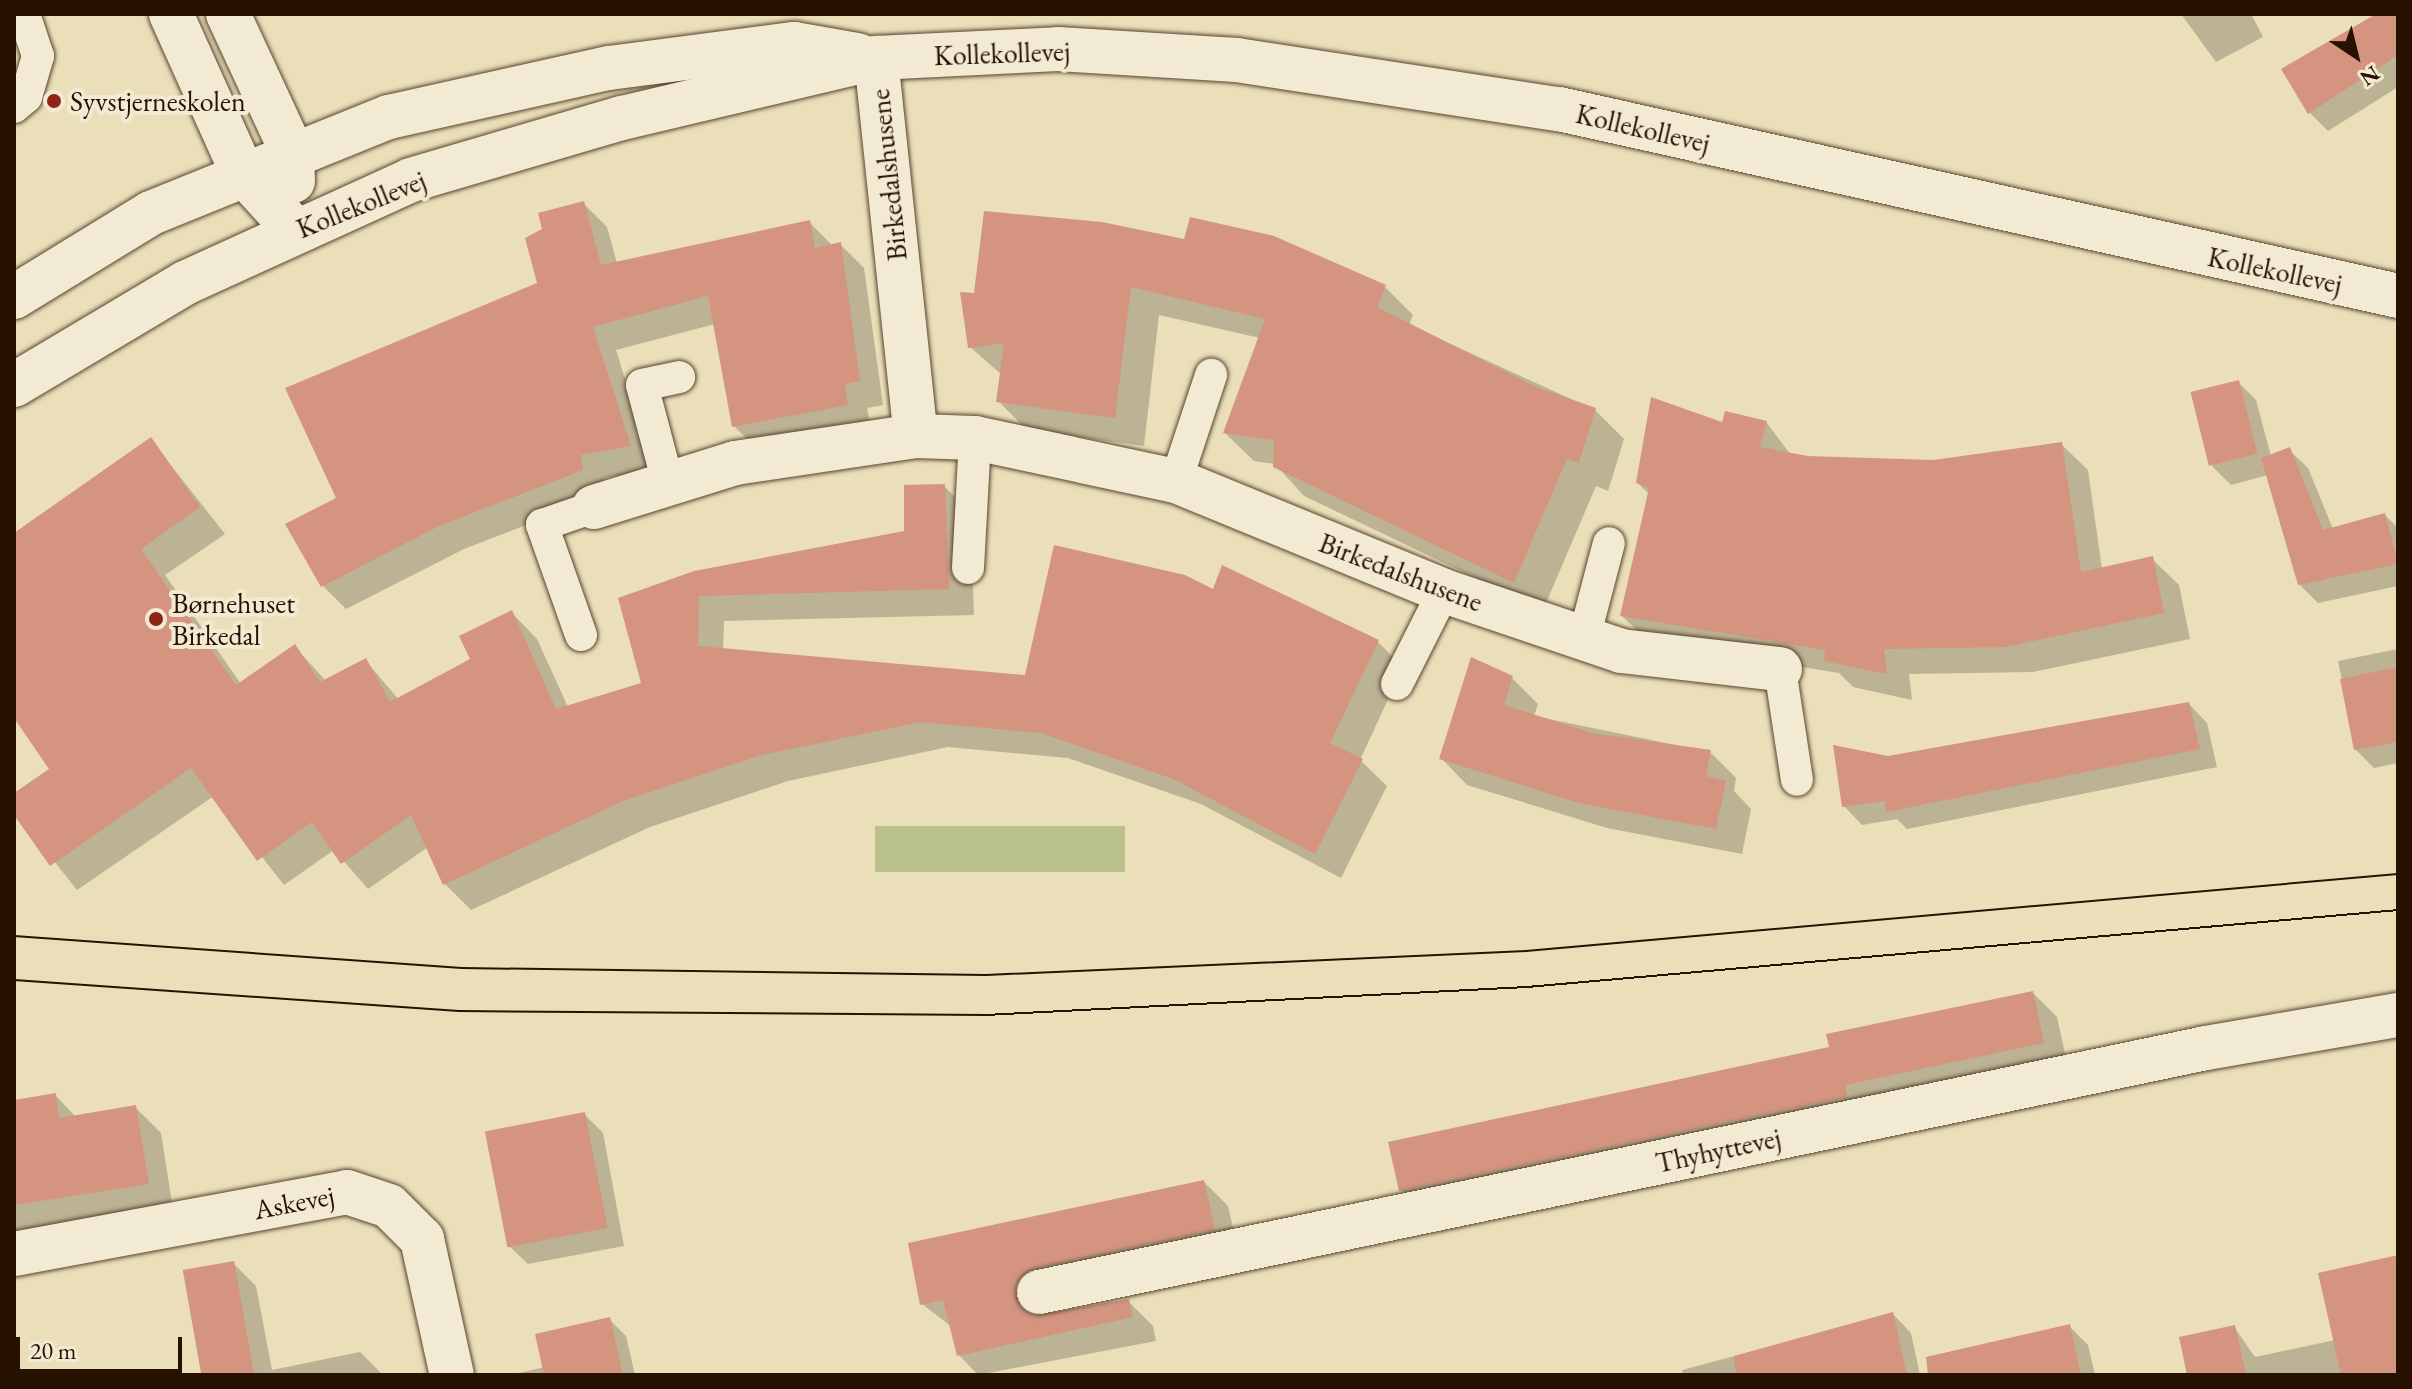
<!DOCTYPE html>
<meta charset="utf-8">
<style>
body{margin:0}
#map{position:relative;width:2412px;height:1389px;overflow:hidden;background:#ebdfb9;font-family:"EB Garamond",serif}
div>[style]{position:absolute}
.green>*{inset:0;background:#bbc18c;transform-origin:0 0}
.shadow>*{inset:0;background:#0003}
.building>*{inset:0;background:#d4947f;transform-origin:0 0}
.roads{filter:drop-shadow(0 0 2px #58452f) drop-shadow(0 0 2px #58452f)}
.service>*{height:32px;margin:-16px;padding:0 16px;transform-origin:16px;border-radius:16px;background:#f2ead2}
.minor>*{height:44px;margin:-22px;padding:0 22px;transform-origin:22px;border-radius:22px;background:#f2ead2}
.tertiary>*{height:44px;margin:-22px;padding:0 22px;transform-origin:22px;border-radius:22px;background:#f2ead2}
.tram>*{height:2px;margin:-1px;padding:0 1px;transform-origin:1px;border-radius:1px;background:#271201}
.dots>*{width:22px;height:22px;translate:-50% -50%;box-sizing:border-box;border:4px solid #f2ead2;border-radius:50%}
span{translate:-50% -50%;white-space:nowrap;text-align:center;line-height:1.15;-webkit-text-stroke:8px #f2ead2;paint-order:stroke}
.street-label{font-size:28px;color:#271201}
.poi-label{font-size:28px;color:#271201}
.left{translate:0 -50%;text-align:left}
.frame{position:absolute;inset:0;border:16px solid #271201;pointer-events:none}
.north{position:absolute;left:2316px;top:16px;width:80px;height:80px;-webkit-text-stroke:6px #f2ead2;paint-order:stroke;rotate:145deg;font-size:22px;font-weight:700;line-height:32px;text-align:center;color:#271201}
.north::after{content:'';display:block;margin:auto;width:28px;height:36px;background:#271201;clip-path:polygon(50% 0,100% 100%,50% 72%,0 100%)}
.scale{position:absolute;left:16px;top:1337px;width:166px;height:36px;box-sizing:border-box;border:4px solid #271201;border-top:0;padding-left:10px;font-size:24px;line-height:28px;white-space:nowrap;color:#271201;-webkit-text-stroke:6px #f2ead2;paint-order:stroke}
</style>
<div id="map">
<div class="green">
<i style="left:875px;top:826px;width:250px;height:46px"></i>
</div>
<div class="shadow">
<i style="clip-path:polygon(2181px 14px,2251px 14px,2263px 37px,2216px 62px)"></i>
<i style="clip-path:polygon(2380px 14px,2398px 14px,2398px 87px,2328px 131px,2310px 113px)"></i>
<i style="clip-path:polygon(583px 203px,607px 227px,617px 263px,809px 222px,833px 246px,841px 245px,864px 268px,883px 405px,867px 408px,871px 429px,758px 450px,734px 426px,715px 324px,616px 350px,653px 469px,604px 478px,606px 494px,464px 549px,346px 609px,322px 585px,339px 499px,540px 284px)"></i>
<i style="clip-path:polygon(986px 213px,1384px 286px,1413px 315px,1409px 325px,1595px 410px,1624px 439px,1608px 491px,1596px 486px,1543px 610px,1304px 496px,1275px 464px,1254px 461px,1225px 433px,1260px 338px,1159px 315px,1144px 446px,1027px 430px,998px 401px,1002px 375px,970px 347px)"></i>
<i style="clip-path:polygon(2238px 382px,2256px 400px,2271px 456px,2289px 450px,2308px 468px,2333px 529px,2385px 515px,2398px 528px,2398px 586px,2318px 603px,2299px 584px,2268px 475px,2231px 485px,2212px 466px)"></i>
<i style="clip-path:polygon(1766px 422px,1791px 455px,1808px 458px,1933px 462px,2061px 444px,2088px 470px,2102px 569px,2152px 559px,2179px 585px,2190px 639px,2033px 672px,1909px 674px,1912px 700px,1853px 687px,1839px 673px,1649px 642px,1622px 616px,1650px 495px,1638px 483px,1724px 425px)"></i>
<i style="clip-path:polygon(151px 440px,225px 534px,165px 575px,241px 684px,295px 647px,326px 681px,366px 661px,399px 700px,473px 660px,512px 613px,537px 639px,568px 707px,644px 684px,621px 599px,906px 533px,944px 486px,970px 512px,974px 615px,724px 621px,723px 650px,1026px 677px,1214px 592px,1377px 641px,1403px 667px,1360px 760px,1387px 786px,1341px 878px,1201px 804px,1068px 758px,948px 747px,788px 781px,650px 827px,471px 910px,445px 884px,428px 847px,368px 889px,334px 850px,284px 885px,214px 796px,77px 890px,14px 811px,14px 796px,52px 770px,14px 715px,14px 535px)"></i>
<i style="clip-path:polygon(2398px 649px,2398px 763px,2374px 768px,2356px 750px,2338px 661px)"></i>
<i style="clip-path:polygon(1512px 678px,1538px 704px,1534px 716px,1710px 752px,1736px 778px,1734px 791px,1751px 809px,1742px 854px,1607px 828px,1467px 785px,1441px 758px)"></i>
<i style="clip-path:polygon(2189px 704px,2207px 723px,2217px 767px,1907px 829px,1897px 819px,1862px 825px,1844px 806px,1888px 758px)"></i>
<i style="clip-path:polygon(2033px 993px,2057px 1017px,2068px 1067px,1425px 1215px,1401px 1190px,1831px 1049px)"></i>
<i style="clip-path:polygon(55px 1095px,76px 1117px,135px 1107px,161px 1133px,173px 1209px,14px 1231px,14px 1101px)"></i>
<i style="clip-path:polygon(584px 1114px,603px 1133px,624px 1246px,528px 1264px,509px 1246px)"></i>
<i style="clip-path:polygon(1204px 1182px,1228px 1206px,1239px 1254px,1039px 1310px,1040px 1316px,1128px 1301px,1153px 1326px,1156px 1341px,978px 1375px,959px 1355px,952px 1327px,922px 1304px)"></i>
<i style="clip-path:polygon(2398px 1257px,2398px 1375px,2187px 1375px,2181px 1339px,2234px 1327px,2255px 1357px,2335px 1340px)"></i>
<i style="clip-path:polygon(233px 1263px,256px 1286px,272px 1370px,360px 1352px,383px 1375px,203px 1375px)"></i>
<i style="clip-path:polygon(1893px 1314px,1911px 1333px,1920px 1375px,1683px 1375px,1682px 1370px)"></i>
<i style="clip-path:polygon(609px 1319px,626px 1336px,635px 1375px,510px 1375px,545px 1367px)"></i>
<i style="clip-path:polygon(2069px 1326px,2088px 1345px,2095px 1375px,2012px 1375px)"></i>
</div>
<div class="building">
<i style="clip-path:polygon(2376px 14px,2398px 14px,2398px 55px,2308px 114px,2281px 69px)"></i>
<i style="clip-path:polygon(584px 201px,601px 265px,810px 220px,815px 248px,841px 242px,860px 381px,845px 384px,848px 405px,732px 427px,708px 296px,593px 327px,631px 446px,581px 455px,583px 470px,439px 526px,321px 587px,285px 524px,336px 498px,285px 388px,537px 283px,525px 238px,542px 229px,538px 213px)"></i>
<i style="clip-path:polygon(984px 211px,1102px 222px,1184px 239px,1190px 217px,1274px 236px,1386px 285px,1377px 307px,1536px 387px,1596px 408px,1579px 463px,1567px 459px,1514px 583px,1273px 467px,1274px 440px,1223px 433px,1265px 319px,1131px 287px,1115px 418px,996px 402px,1004px 343px,968px 348px,960px 292px,974px 293px)"></i>
<i style="left:2239px;top:380px;width:76px;height:50px;rotate:76deg"></i>
<i style="clip-path:polygon(1651px 397px,1722px 422px,1725px 411px,1767px 421px,1760px 447px,1808px 456px,1933px 460px,2062px 442px,2081px 572px,2153px 556px,2164px 613px,2005px 647px,1884px 649px,1887px 674px,1824px 661px,1825px 650px,1620px 616px,1649px 488px,1636px 483px)"></i>
<i style="clip-path:polygon(151px 437px,200px 507px,141px 549px,236px 685px,295px 644px,320px 682px,366px 658px,390px 702px,470px 659px,459px 636px,512px 610px,556px 709px,641px 683px,618px 598px,694px 571px,904px 531px,904px 485px,945px 484px,949px 589px,699px 596px,698px 646px,1025px 675px,1054px 545px,1185px 575px,1213px 589px,1222px 565px,1379px 640px,1330px 743px,1363px 759px,1315px 854px,1173px 779px,1041px 733px,921px 722px,762px 755px,623px 801px,443px 885px,411px 815px,341px 864px,312px 822px,257px 861px,191px 768px,50px 866px,14px 815px,14px 793px,49px 769px,14px 718px,14px 533px)"></i>
<i style="clip-path:polygon(2290px 447px,2323px 530px,2385px 513px,2398px 564px,2298px 585px,2261px 458px)"></i>
<i style="clip-path:polygon(1471px 657px,1513px 676px,1504px 705px,1592px 733px,1711px 750px,1706px 776px,1726px 781px,1716px 829px,1579px 803px,1439px 759px)"></i>
<i style="clip-path:polygon(2398px 667px,2398px 742px,2354px 750px,2340px 679px)"></i>
<i style="clip-path:polygon(2189px 702px,2200px 749px,1886px 812px,1885px 801px,1842px 807px,1833px 745px,1888px 756px)"></i>
<i style="clip-path:polygon(2033px 991px,2044px 1043px,1845px 1085px,1847px 1097px,1399px 1191px,1388px 1142px,1829px 1047px,1826px 1034px)"></i>
<i style="clip-path:polygon(56px 1093px,59px 1118px,136px 1105px,149px 1184px,14px 1205px,14px 1100px)"></i>
<i style="left:585px;top:1112px;width:118px;height:102px;rotate:79deg"></i>
<i style="clip-path:polygon(1204px 1180px,1215px 1230px,1034px 1268px,1015px 1285px,1020px 1308px,1032px 1316px,1129px 1299px,1133px 1317px,957px 1356px,943px 1300px,920px 1305px,908px 1243px)"></i>
<i style="clip-path:polygon(2398px 1255px,2398px 1375px,2341px 1375px,2318px 1273px)"></i>
<i style="left:234px;top:1261px;width:116px;height:52px;rotate:80deg"></i>
<i style="clip-path:polygon(1893px 1312px,1907px 1375px,1736px 1375px,1734px 1356px)"></i>
<i style="clip-path:polygon(610px 1317px,623px 1375px,544px 1375px,535px 1334px)"></i>
<i style="clip-path:polygon(2070px 1324px,2081px 1375px,1928px 1375px,1926px 1357px)"></i>
<i style="clip-path:polygon(2235px 1325px,2246px 1375px,2187px 1375px,2179px 1337px)"></i>
</div>
<div class="roads">
<div class="service">
<i style="left:14px;top:107px;width:16px;rotate:-40deg"></i>
<i style="left:26px;top:97px;width:43px;rotate:-73.7deg"></i>
<i style="left:38px;top:56px;width:44px;rotate:-108.4deg"></i>
<i style="left:1176px;top:481px;width:112px;rotate:-71.7deg"></i>
<i style="left:668px;top:483px;width:101px;rotate:-104.9deg"></i>
<i style="left:642px;top:385px;width:38px;rotate:-12deg"></i>
<i style="left:968px;top:568px;width:130px;rotate:-86.9deg"></i>
<i style="left:581px;top:635px;width:117px;rotate:-109.5deg"></i>
<i style="left:542px;top:525px;width:55px;rotate:-19.1deg"></i>
<i style="left:1584px;top:638px;width:98px;rotate:-75.3deg"></i>
<i style="left:1780px;top:669px;width:112px;rotate:81.3deg"></i>
<i style="left:1397px;top:684px;width:104px;rotate:-63.2deg"></i>
</div>
<div class="minor">
<i style="left:876px;top:58px;width:380px;rotate:84deg"></i>
<i style="left:594px;top:507px;width:148px;rotate:-17.3deg"></i>
<i style="left:735px;top:463px;width:183px;rotate:-8.5deg"></i>
<i style="left:916px;top:436px;width:59px;rotate:1.9deg"></i>
<i style="left:975px;top:438px;width:206px;rotate:12.1deg"></i>
<i style="left:1176px;top:481px;width:290px;rotate:22.3deg"></i>
<i style="left:1444px;top:591px;width:187px;rotate:18.7deg"></i>
<i style="left:1621px;top:651px;width:160px;rotate:6.5deg"></i>
<i style="left:14px;top:1254px;width:339px;rotate:-10.5deg"></i>
<i style="left:347px;top:1192px;width:44px;rotate:18.4deg"></i>
<i style="left:389px;top:1206px;width:47px;rotate:45deg"></i>
<i style="left:422px;top:1239px;width:139px;rotate:77.6deg"></i>
<i style="left:1039px;top:1292px;width:1192px;rotate:-11.81deg"></i>
<i style="left:2206px;top:1048px;width:195px;rotate:-9.8deg"></i>
</div>
<div class="tertiary">
<i style="left:171px;top:14px;width:173px;rotate:65.8deg"></i>
<i style="left:242px;top:172px;width:79px;rotate:47.6deg"></i>
<i style="left:228px;top:14px;width:152px;rotate:65.1deg"></i>
<i style="left:292px;top:152px;width:29px;rotate:88deg"></i>
<i style="left:14px;top:297px;width:161px;rotate:-31.5deg"></i>
<i style="left:151px;top:213px;width:257px;rotate:-22deg"></i>
<i style="left:389px;top:117px;width:225px;rotate:-12.6deg"></i>
<i style="left:609px;top:68px;width:187px;rotate:-7.4deg"></i>
<i style="left:794px;top:44px;width:65px;rotate:9.8deg"></i>
<i style="left:14px;top:385px;width:199px;rotate:-30.8deg"></i>
<i style="left:185px;top:283px;width:248px;rotate:-24.5deg"></i>
<i style="left:411px;top:180px;width:220px;rotate:-16.4deg"></i>
<i style="left:622px;top:118px;width:261px;rotate:-13.3deg"></i>
<i style="left:876px;top:58px;width:182px;rotate:-2.8deg"></i>
<i style="left:1058px;top:49px;width:179px;rotate:3.5deg"></i>
<i style="left:1237px;top:60px;width:326px;rotate:8.7deg"></i>
<i style="left:1559px;top:109px;width:860px;rotate:12.56deg"></i>
</div>
</div>
<div class="tram">
<i style="left:14px;top:936px;width:449px;rotate:4.1deg"></i>
<i style="left:462px;top:968px;width:524px;rotate:0.77deg"></i>
<i style="left:986px;top:975px;width:541px;rotate:-2.54deg"></i>
<i style="left:1526px;top:951px;width:875px;rotate:-5.05deg"></i>
<i style="left:14px;top:980px;width:446px;rotate:4deg"></i>
<i style="left:459px;top:1011px;width:526px;rotate:0.44deg"></i>
<i style="left:985px;top:1015px;width:543px;rotate:-2.96deg"></i>
<i style="left:1527px;top:987px;width:874px;rotate:-5.05deg"></i>
</div>
<div class="dots">
<i style="left:54px;top:101px;background:#8f2418"></i>
<i style="left:156px;top:619px;background:#8f2418"></i>
</div>
<div class="street-label">
<span style="left:1002px;top:53px;rotate:-2deg">Kollekollevej</span>
<span style="left:1643px;top:128px;rotate:13deg">Kollekollevej</span>
<span style="left:888px;top:175px;rotate:-96deg">Birkedalshusene</span>
<span style="left:361px;top:204px;rotate:-22deg">Kollekollevej</span>
<span style="left:2275px;top:270px;rotate:12deg">Kollekollevej</span>
<span style="left:1401px;top:572px;rotate:21deg">Birkedalshusene</span>
<span style="left:1718px;top:1150px;rotate:-12deg">Thyhyttevej</span>
<span style="left:294px;top:1202px;rotate:-11deg">Askevej</span>
</div>
<div class="poi-label">
<span class="left" style="left:70px;top:101px">Syvstjerneskolen</span>
<span class="left" style="left:172px;top:619px">Børnehuset<br>Birkedal</span>
</div>
<div class="frame"></div>
<div class="north">N</div>
<div class="scale">20 m</div>
</div>
